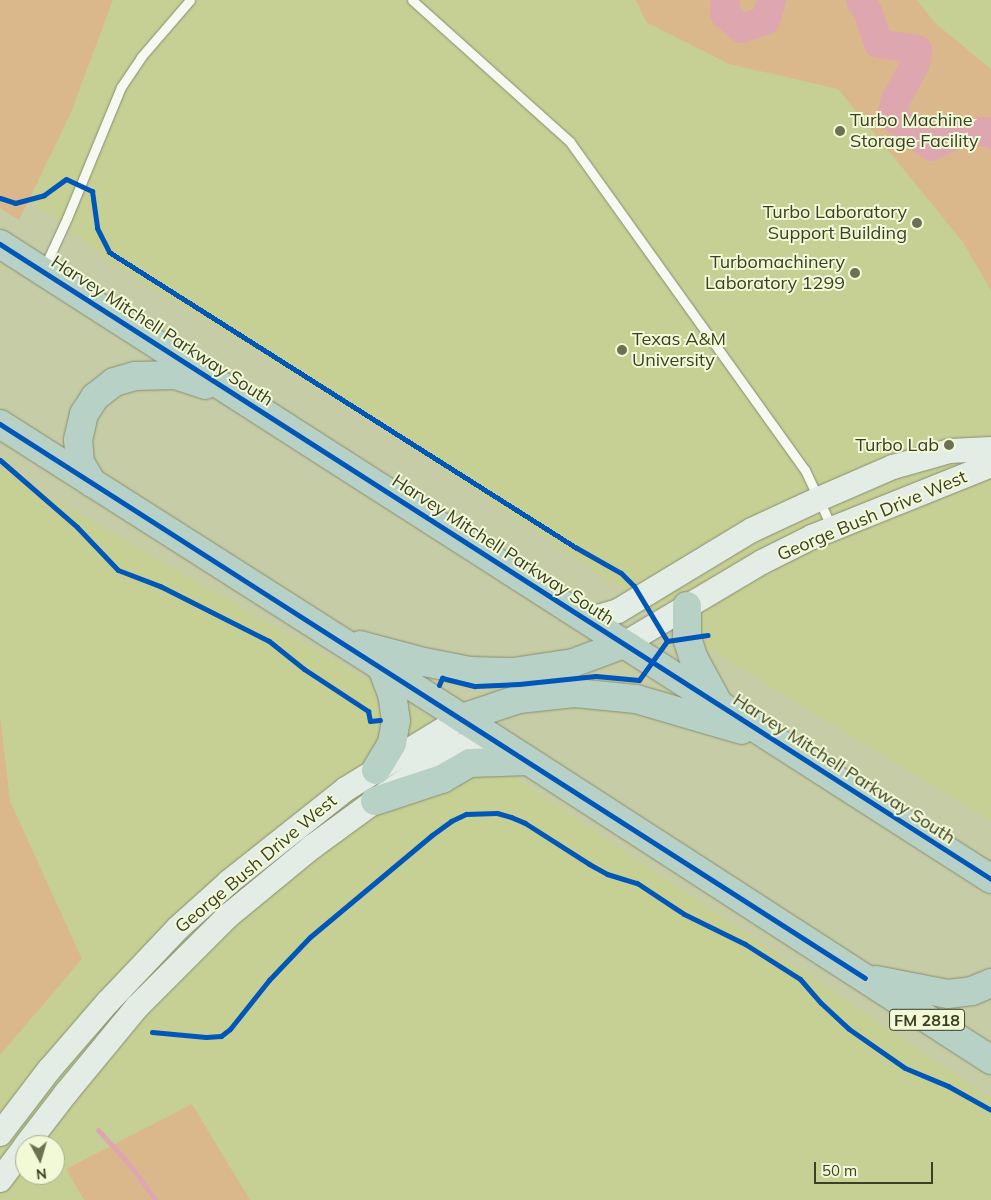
<!DOCTYPE html>
<style>
body{margin:0}
#map{position:relative;width:991px;height:1200px;overflow:hidden;background:#c6cda6;font-family:Mulish,sans-serif}
div>[style]{position:absolute}
.built>*{inset:0;background:#c6d095}
.green>*{inset:0;background:#dab88b}
.stream>*{height:5px;margin:-2.5px;padding:0 2.5px;transform-origin:2.5px;border-radius:2.5px;background:#dea7b0}
.river>*{height:29px;margin:-14.5px;padding:0 14.5px;transform-origin:14.5px;border-radius:14.5px;background:#dea7b0}
.roads{filter:drop-shadow(0 0 1px #888e6f) drop-shadow(0 0 1px #888e6f)}
.lane>*{height:9px;margin:-4.5px;padding:0 4.5px;transform-origin:4.5px;border-radius:4.5px;background:#f6f8f2}
.secondary>*{height:24px;margin:-12px;padding:0 12px;transform-origin:12px;border-radius:12px;background:#e3ece5}
.highway>*{height:28px;margin:-14px;padding:0 14px;transform-origin:14px;border-radius:14px;background:#b7d1c7}
.cycleway>*{height:5px;margin:-2.5px;padding:0 2.5px;transform-origin:2.5px;border-radius:2.5px;background:#0057b8}
.dots>*{width:14px;height:14px;translate:-50% -50%;box-sizing:border-box;border:2px solid #f2f9d7;border-radius:50%}
span{translate:-50% -50%;white-space:nowrap;text-align:center;line-height:1.15;-webkit-text-stroke:4px #f2f9d7;paint-order:stroke}
.shield-label span{padding:1px 4px;background:#f2f9d7;border:1px solid;border-radius:4px;-webkit-text-stroke-width:0}
.shield-label{font-size:16px;color:#3b3f23;font-weight:700}
.poi-label{font-size:18px;color:#3b3f23}
.left{translate:0 -50%;text-align:left}
.right{translate:-100% -50%;text-align:right}
.street-label{font-size:18px;color:#3b3f23}
.north{position:absolute;left:15px;top:1135px;width:50px;height:50px;box-sizing:border-box;background:#f2f9d7;border:1px solid #a9af8f;border-radius:50%;rotate:174deg;font-size:14px;font-weight:700;line-height:20px;text-align:center;color:#3b3f23}
.north::after{content:'';display:block;margin:auto;width:18px;height:22px;background:#6c7151;clip-path:polygon(50% 0,100% 100%,50% 72%,0 100%)}
.scale{position:absolute;left:814px;top:1162px;width:119px;height:22px;box-sizing:border-box;border:2px solid #3b3f23;border-top:0;padding-left:6px;font-size:15px;line-height:18px;white-space:nowrap;color:#3b3f23;-webkit-text-stroke:4px #f2f9d7;paint-order:stroke}
</style>
<div id="map">
<div class="built">
<i style="clip-path:polygon(0 0,991px 0,991px 821px,722px 657px,390px 433px,118px 267px,0 177px)"></i>
<i style="clip-path:polygon(evenodd,0 468px,390px 693px,991px 1098px,991px 1200px,0 1200px,0 468px,25px 1145px,55px 1145px,55px 1175px,25px 1175px,25px 1145px)"></i>
</div>
<div class="green">
<i style="clip-path:polygon(0 0,113px 0,70px 115px,19px 220px,0 208px)"></i>
<i style="clip-path:polygon(636px 0,917px 0,935px 23px,991px 69px,991px 290px,962px 241px,838px 89px,729px 64px,646px 22px)"></i>
<i style="clip-path:polygon(0 715px,10px 801px,82px 959px,0 1055px)"></i>
<i style="clip-path:polygon(192px 1104px,250px 1200px,84px 1200px,66px 1169px)"></i>
</div>
<div class="stream">
<i style="left:98px;top:1130px;width:46px;rotate:47.6deg"></i>
<i style="left:129px;top:1164px;width:45px;rotate:53.1deg"></i>
</div>
<div class="river">
<i style="left:725px;top:0;width:13px;rotate:94deg"></i>
<i style="left:724px;top:13px;width:23px;rotate:41deg"></i>
<i style="left:741px;top:28px;width:25px;rotate:-18deg"></i>
<i style="left:765px;top:20px;width:21px;rotate:-73deg"></i>
<i style="left:860px;top:0;width:13px;rotate:58deg"></i>
<i style="left:867px;top:11px;width:34px;rotate:71deg"></i>
<i style="left:878px;top:43px;width:39px;rotate:9deg"></i>
<i style="left:917px;top:49px;width:14px;rotate:98deg"></i>
<i style="left:915px;top:63px;width:42px;rotate:118.4deg"></i>
<i style="left:895px;top:100px;width:16px;rotate:104deg"></i>
<i style="left:891px;top:116px;width:50px;rotate:36.9deg"></i>
<i style="left:931px;top:146px;width:27px;rotate:-28deg"></i>
<i style="left:955px;top:133px;width:30px;rotate:-4deg"></i>
<i style="left:985px;top:131px;width:7px;rotate:27deg"></i>
</div>
<div class="roads">
<div class="lane">
<i style="left:412px;top:0;width:212px;rotate:41.9deg"></i>
<i style="left:570px;top:142px;width:403px;rotate:54.4deg"></i>
<i style="left:805px;top:470px;width:64px;rotate:65deg"></i>
<i style="left:44px;top:268px;width:55px;rotate:-65.3deg"></i>
<i style="left:67px;top:218px;width:142px;rotate:-67.6deg"></i>
<i style="left:121px;top:87px;width:36px;rotate:-56deg"></i>
<i style="left:141px;top:57px;width:75px;rotate:-49.3deg"></i>
</div>
<div class="secondary">
<i style="left:587px;top:620px;width:32px;rotate:-16deg"></i>
<i style="left:618px;top:611px;width:157px;rotate:-31.2deg"></i>
<i style="left:752px;top:530px;width:74px;rotate:-24.8deg"></i>
<i style="left:819px;top:499px;width:81px;rotate:-23.4deg"></i>
<i style="left:893px;top:467px;width:59px;rotate:-15.7deg"></i>
<i style="left:950px;top:451px;width:41px;rotate:-2.8deg"></i>
<i style="left:624px;top:644px;width:161px;rotate:-30.7deg"></i>
<i style="left:762px;top:562px;width:56px;rotate:-26.6deg"></i>
<i style="left:812px;top:537px;width:193px;rotate:-21.9deg"></i>
<i style="left:0;top:1134px;width:81px;rotate:-52.6deg"></i>
<i style="left:49px;top:1070px;width:90px;rotate:-49.1deg"></i>
<i style="left:108px;top:1002px;width:102px;rotate:-46.6deg"></i>
<i style="left:178px;top:928px;width:69px;rotate:-42deg"></i>
<i style="left:229px;top:882px;width:149px;rotate:-38.5deg"></i>
<i style="left:346px;top:789px;width:136px;rotate:-31.5deg"></i>
<i style="left:26px;top:1145px;width:66px;rotate:-52.4deg"></i>
<i style="left:66px;top:1093px;width:112px;rotate:-50.5deg"></i>
<i style="left:137px;top:1007px;width:129px;rotate:-45deg"></i>
<i style="left:228px;top:916px;width:109px;rotate:-39.4deg"></i>
<i style="left:312px;top:847px;width:78px;rotate:-36.1deg"></i>
<i style="left:375px;top:801px;width:77px;rotate:-33.9deg"></i>
<i style="left:439px;top:758px;width:26px;rotate:-28deg"></i>
<i style="left:462px;top:746px;width:29px;rotate:-20deg"></i>
<i style="left:0;top:1180px;width:41px;rotate:-52.9deg"></i>
</div>
<div class="highway">
<i style="left:0;top:244px;width:1177px;rotate:32.65deg"></i>
<i style="left:0;top:424px;width:548px;rotate:32.47deg"></i>
<i style="left:462px;top:718px;width:630px;rotate:32.88deg"></i>
<i style="left:92px;top:483px;width:24px;rotate:-120deg"></i>
<i style="left:80px;top:462px;width:22px;rotate:-95deg"></i>
<i style="left:78px;top:440px;width:27px;rotate:-77deg"></i>
<i style="left:84px;top:414px;width:20px;rotate:-57deg"></i>
<i style="left:95px;top:397px;width:24px;rotate:-38deg"></i>
<i style="left:114px;top:382px;width:22px;rotate:-16deg"></i>
<i style="left:135px;top:376px;width:40px;rotate:-1.4deg"></i>
<i style="left:175px;top:375px;width:32px;rotate:18deg"></i>
<i style="left:687px;top:606px;width:32px;rotate:90deg"></i>
<i style="left:687px;top:638px;width:20px;rotate:72deg"></i>
<i style="left:693px;top:657px;width:52px;rotate:61.5deg"></i>
<i style="left:360px;top:645px;width:66px;rotate:14.9deg"></i>
<i style="left:424px;top:662px;width:47px;rotate:11.1deg"></i>
<i style="left:470px;top:671px;width:43px;rotate:1.3deg"></i>
<i style="left:513px;top:672px;width:61px;rotate:-8.5deg"></i>
<i style="left:573px;top:663px;width:54px;rotate:-20.4deg"></i>
<i style="left:462px;top:718px;width:60px;rotate:-18.4deg"></i>
<i style="left:519px;top:699px;width:56px;rotate:-6.1deg"></i>
<i style="left:575px;top:693px;width:61px;rotate:5.6deg"></i>
<i style="left:636px;top:699px;width:110px;rotate:16.3deg"></i>
<i style="left:376px;top:770px;width:31px;rotate:-59deg"></i>
<i style="left:392px;top:743px;width:22px;rotate:-80deg"></i>
<i style="left:396px;top:721px;width:27px;rotate:-98deg"></i>
<i style="left:392px;top:694px;width:26px;rotate:-111deg"></i>
<i style="left:375px;top:801px;width:71px;rotate:-18.2deg"></i>
<i style="left:442px;top:779px;width:32px;rotate:-30deg"></i>
<i style="left:470px;top:763px;width:58px;rotate:-2deg"></i>
<i style="left:876px;top:980px;width:73px;rotate:11deg"></i>
<i style="left:948px;top:994px;width:24px;rotate:-7deg"></i>
<i style="left:972px;top:991px;width:21px;rotate:-23deg"></i>
</div>
</div>
<div class="cycleway">
<i style="left:0;top:198px;width:16px;rotate:18deg"></i>
<i style="left:15px;top:203px;width:30px;rotate:-15deg"></i>
<i style="left:44px;top:195px;width:27px;rotate:-36deg"></i>
<i style="left:66px;top:179px;width:29px;rotate:25deg"></i>
<i style="left:92px;top:191px;width:37px;rotate:82deg"></i>
<i style="left:97px;top:228px;width:27px;rotate:63deg"></i>
<i style="left:109px;top:252px;width:552px;rotate:32.34deg"></i>
<i style="left:575px;top:547px;width:53px;rotate:29.5deg"></i>
<i style="left:621px;top:573px;width:18px;rotate:45deg"></i>
<i style="left:634px;top:586px;width:64px;rotate:59deg"></i>
<i style="left:667px;top:641px;width:41px;rotate:-8.3deg"></i>
<i style="left:0;top:244px;width:1177px;rotate:32.65deg"></i>
<i style="left:0;top:424px;width:1027px;rotate:32.64deg"></i>
<i style="left:0;top:460px;width:102px;rotate:41deg"></i>
<i style="left:77px;top:527px;width:59px;rotate:46.4deg"></i>
<i style="left:118px;top:570px;width:45px;rotate:20.9deg"></i>
<i style="left:160px;top:586px;width:122px;rotate:26.8deg"></i>
<i style="left:269px;top:641px;width:45px;rotate:38.7deg"></i>
<i style="left:304px;top:669px;width:77px;rotate:33.3deg"></i>
<i style="left:368px;top:711px;width:10px;rotate:79deg"></i>
<i style="left:370px;top:721px;width:10px;rotate:-6deg"></i>
<i style="left:439px;top:685px;width:8px;rotate:-67deg"></i>
<i style="left:442px;top:678px;width:34px;rotate:14deg"></i>
<i style="left:475px;top:686px;width:44px;rotate:-2.6deg"></i>
<i style="left:519px;top:684px;width:77px;rotate:-5.9deg"></i>
<i style="left:596px;top:676px;width:43px;rotate:5.3deg"></i>
<i style="left:639px;top:680px;width:48px;rotate:-54.3deg"></i>
<i style="left:152px;top:1032px;width:54px;rotate:5.3deg"></i>
<i style="left:206px;top:1037px;width:15px;rotate:-4deg"></i>
<i style="left:221px;top:1036px;width:11px;rotate:-38deg"></i>
<i style="left:230px;top:1029px;width:63px;rotate:-51.5deg"></i>
<i style="left:269px;top:980px;width:59px;rotate:-46.4deg"></i>
<i style="left:310px;top:937px;width:159px;rotate:-39.9deg"></i>
<i style="left:432px;top:835px;width:24px;rotate:-36deg"></i>
<i style="left:451px;top:821px;width:17px;rotate:-25deg"></i>
<i style="left:466px;top:814px;width:31px;rotate:-2deg"></i>
<i style="left:497px;top:813px;width:15px;rotate:16deg"></i>
<i style="left:511px;top:817px;width:15px;rotate:23deg"></i>
<i style="left:525px;top:823px;width:76px;rotate:32.6deg"></i>
<i style="left:589px;top:864px;width:21px;rotate:29deg"></i>
<i style="left:607px;top:874px;width:31px;rotate:17deg"></i>
<i style="left:637px;top:883px;width:56px;rotate:33.4deg"></i>
<i style="left:684px;top:914px;width:68px;rotate:26.2deg"></i>
<i style="left:745px;top:944px;width:65px;rotate:32.5deg"></i>
<i style="left:800px;top:979px;width:32px;rotate:49deg"></i>
<i style="left:821px;top:1003px;width:38px;rotate:43deg"></i>
<i style="left:849px;top:1029px;width:68px;rotate:34.9deg"></i>
<i style="left:905px;top:1068px;width:47px;rotate:22.7deg"></i>
<i style="left:948px;top:1086px;width:49px;rotate:29.2deg"></i>
</div>
<div class="dots">
<i style="left:840px;top:131px;background:#6c7151"></i>
<i style="left:917px;top:223px;background:#6c7151"></i>
<i style="left:855px;top:273px;background:#6c7151"></i>
<i style="left:622px;top:350px;background:#6c7151"></i>
<i style="left:949px;top:445px;background:#6c7151"></i>
</div>
<div class="shield-label">
<span style="left:927px;top:1020px">FM 2818</span>
</div>
<div class="poi-label">
<span class="left" style="left:850px;top:131px">Turbo Machine<br>Storage Facility</span>
<span class="right" style="left:907px;top:223px">Turbo Laboratory<br>Support Building</span>
<span class="right" style="left:845px;top:273px">Turbomachinery<br>Laboratory 1299</span>
<span class="left" style="left:632px;top:350px">Texas A&amp;M<br>University</span>
<span class="right" style="left:939px;top:445px">Turbo Lab</span>
</div>
<div class="street-label">
<span style="left:162px;top:331px;rotate:33deg">Harvey Mitchell Parkway South</span>
<span style="left:872px;top:516px;rotate:-23deg">George Bush Drive West</span>
<span style="left:503px;top:550px;rotate:33deg">Harvey Mitchell Parkway South</span>
<span style="left:844px;top:769px;rotate:33deg">Harvey Mitchell Parkway South</span>
<span style="left:256px;top:864px;rotate:-40deg">George Bush Drive West</span>
</div>
<div class="north">N</div>
<div class="scale">50 m</div>
</div>
